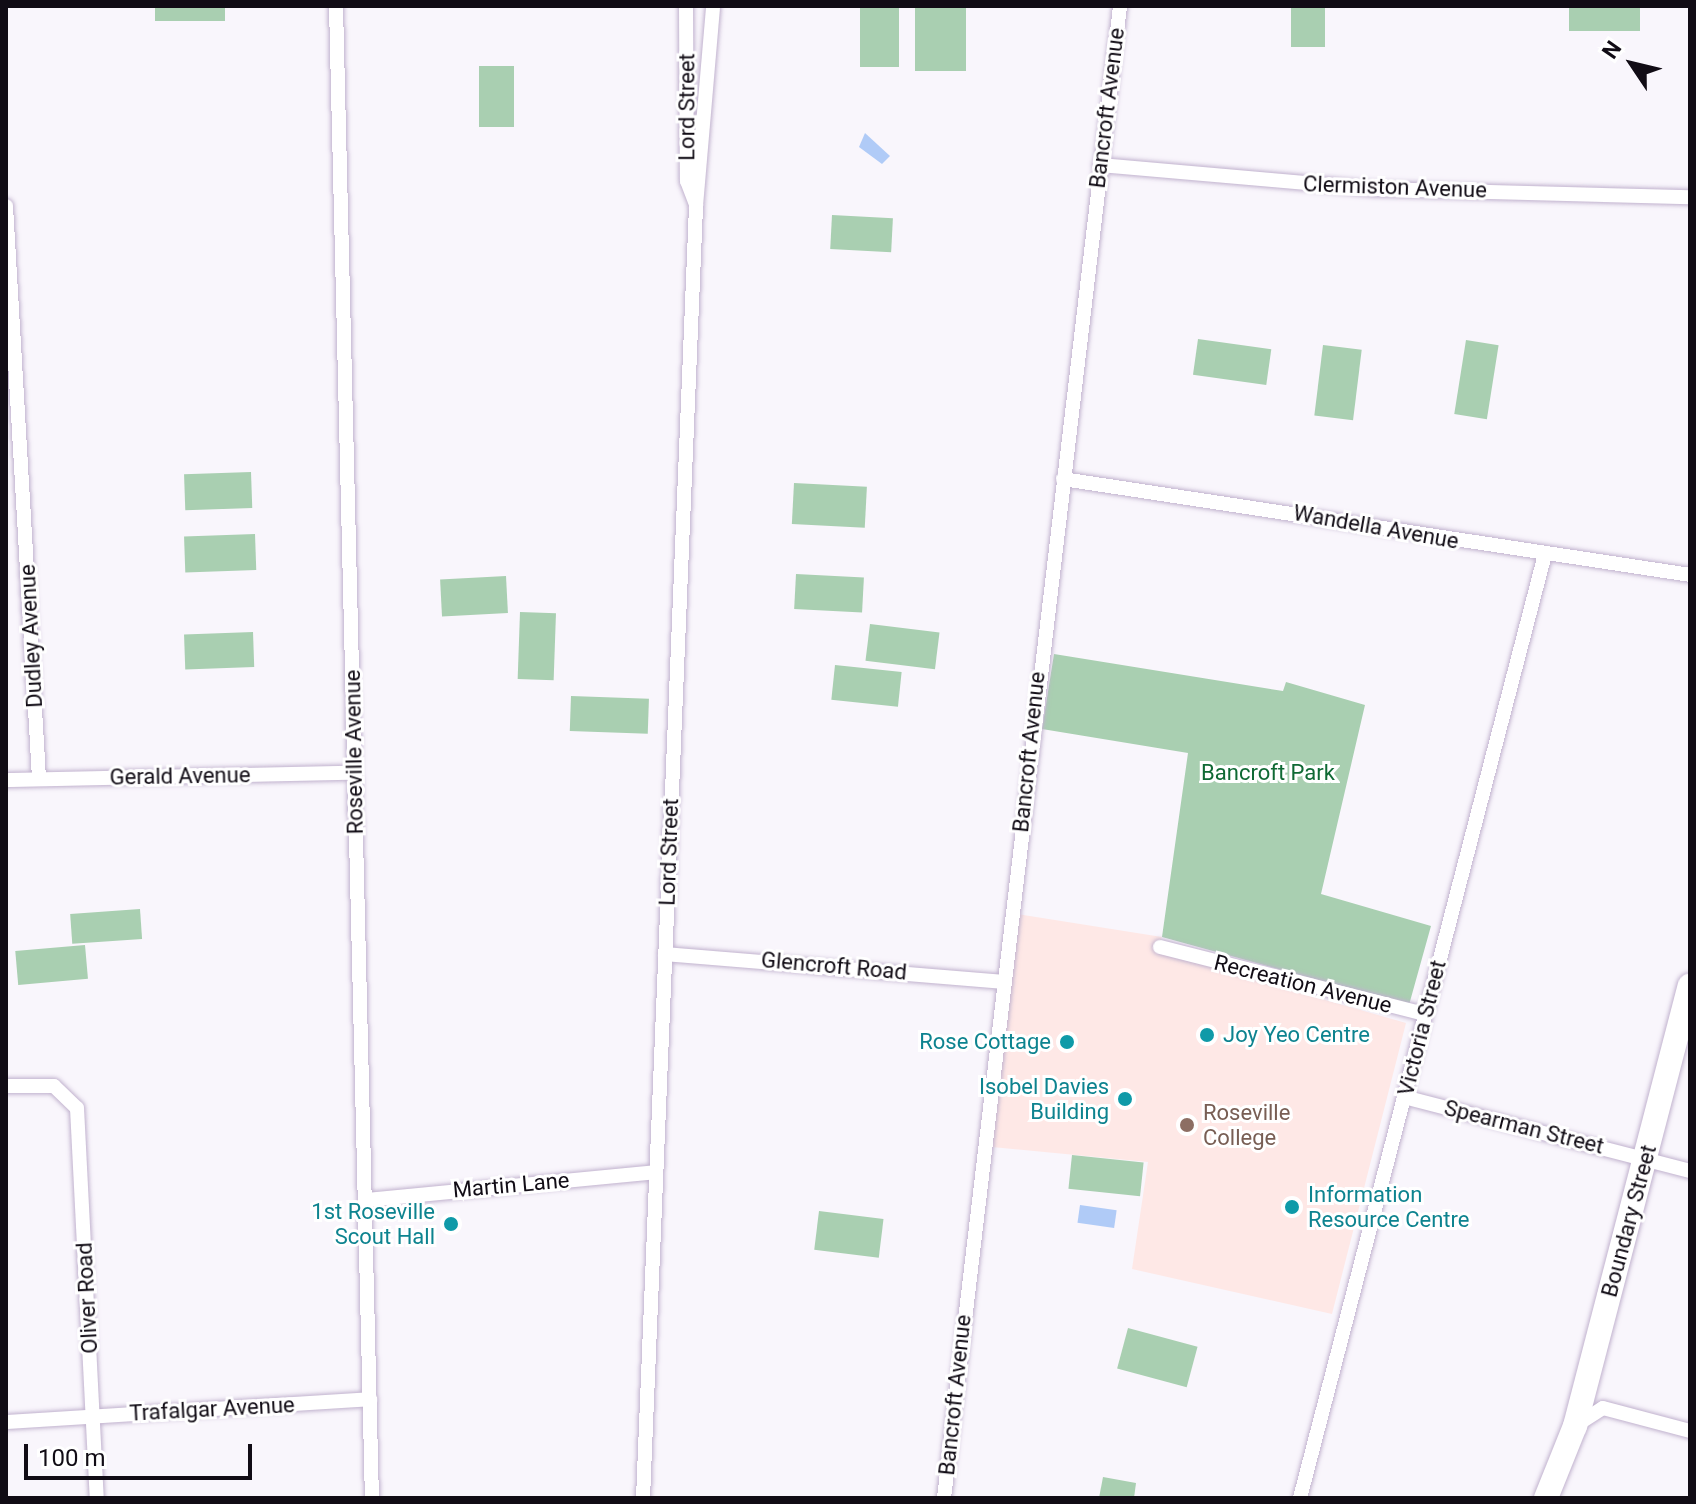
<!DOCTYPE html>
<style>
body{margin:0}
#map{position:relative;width:1696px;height:1504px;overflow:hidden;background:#f9f6fc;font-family:Roboto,sans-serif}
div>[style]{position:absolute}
.education>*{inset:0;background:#fee8e6}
.green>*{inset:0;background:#a9cfb1;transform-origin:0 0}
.water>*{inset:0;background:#b0cbf7;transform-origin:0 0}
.roads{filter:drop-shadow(0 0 2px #c1b2ce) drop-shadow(0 0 2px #c1b2ce)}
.minor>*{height:14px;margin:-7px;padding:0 7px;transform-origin:7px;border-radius:7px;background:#fff}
.trunk>*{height:24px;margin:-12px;padding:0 12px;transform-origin:12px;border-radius:12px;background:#fff}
.dots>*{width:22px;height:22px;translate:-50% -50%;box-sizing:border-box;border:4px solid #fff;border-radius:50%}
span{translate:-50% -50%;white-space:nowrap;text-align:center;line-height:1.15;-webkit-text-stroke:6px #fff;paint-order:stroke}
.street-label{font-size:22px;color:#110c15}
.park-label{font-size:22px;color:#0f6934}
.culture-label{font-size:22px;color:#0d838f}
.left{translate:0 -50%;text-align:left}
.right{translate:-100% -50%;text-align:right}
.education-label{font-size:22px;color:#785e54}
.frame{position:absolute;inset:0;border:8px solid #110c15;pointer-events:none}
.north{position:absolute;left:1592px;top:24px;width:80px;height:80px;-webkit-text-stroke:6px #fff;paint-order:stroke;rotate:305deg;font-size:22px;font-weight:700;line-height:32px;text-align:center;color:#110c15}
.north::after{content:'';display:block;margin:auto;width:28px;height:36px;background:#110c15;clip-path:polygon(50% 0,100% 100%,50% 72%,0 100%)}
.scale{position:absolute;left:24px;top:1444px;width:228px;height:36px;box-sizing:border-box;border:4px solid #110c15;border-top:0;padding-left:10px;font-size:24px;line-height:28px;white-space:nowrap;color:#110c15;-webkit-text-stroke:6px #fff;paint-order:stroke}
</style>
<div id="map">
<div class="education">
<i style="clip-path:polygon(1017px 914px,1162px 937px,1157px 952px,1406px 1023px,1332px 1314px,1132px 1269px,1148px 1162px,992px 1147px)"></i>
</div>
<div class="green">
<i style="left:155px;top:6px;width:70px;height:15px"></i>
<i style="left:860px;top:6px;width:39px;height:61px"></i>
<i style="left:915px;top:6px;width:51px;height:65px"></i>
<i style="left:1291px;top:6px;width:34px;height:41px"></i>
<i style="left:1569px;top:6px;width:71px;height:25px"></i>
<i style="left:479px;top:66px;width:35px;height:61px"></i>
<i style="left:832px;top:215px;width:61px;height:34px;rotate:3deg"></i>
<i style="left:1198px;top:339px;width:74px;height:36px;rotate:8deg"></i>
<i style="left:1466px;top:340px;width:33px;height:75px;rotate:9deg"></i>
<i style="left:1323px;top:345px;width:39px;height:71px;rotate:7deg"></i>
<i style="left:251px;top:472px;width:36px;height:67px;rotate:88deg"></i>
<i style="left:794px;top:483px;width:73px;height:41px;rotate:3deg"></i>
<i style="left:255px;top:534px;width:36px;height:71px;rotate:88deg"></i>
<i style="left:796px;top:574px;width:68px;height:35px;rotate:3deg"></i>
<i style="left:506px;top:576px;width:37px;height:66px;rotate:87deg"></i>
<i style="left:520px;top:612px;width:36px;height:67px;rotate:2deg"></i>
<i style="left:870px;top:624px;width:70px;height:37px;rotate:7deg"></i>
<i style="left:253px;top:632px;width:35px;height:69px;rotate:88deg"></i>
<i style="clip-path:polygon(1054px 654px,1283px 691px,1286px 682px,1365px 705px,1321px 894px,1431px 926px,1409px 1005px,1162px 937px,1188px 753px,1042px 729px)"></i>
<i style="left:835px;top:665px;width:67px;height:35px;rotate:6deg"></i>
<i style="left:571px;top:696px;width:78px;height:35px;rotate:2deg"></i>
<i style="left:140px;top:909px;width:30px;height:70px;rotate:86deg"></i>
<i style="left:85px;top:945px;width:34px;height:70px;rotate:85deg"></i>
<i style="left:1072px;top:1155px;width:72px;height:34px;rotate:6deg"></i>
<i style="left:819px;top:1211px;width:65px;height:39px;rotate:7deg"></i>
<i style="left:1128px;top:1328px;width:72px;height:42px;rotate:15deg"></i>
<i style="clip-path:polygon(1103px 1477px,1136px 1483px,1134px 1498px,1099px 1498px)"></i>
</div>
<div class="water">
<i style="clip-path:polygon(865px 133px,890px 156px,882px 164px,859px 147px)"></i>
<i style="left:1080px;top:1205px;width:37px;height:18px;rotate:8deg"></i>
</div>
<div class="roads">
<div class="minor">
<i style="left:336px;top:6px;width:1492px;rotate:88.62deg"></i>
<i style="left:686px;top:6px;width:175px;rotate:89.7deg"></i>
<i style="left:687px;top:181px;width:26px;rotate:69deg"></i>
<i style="left:1100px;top:165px;width:277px;rotate:5deg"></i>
<i style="left:1376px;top:189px;width:314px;rotate:1.5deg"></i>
<i style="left:6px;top:206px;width:573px;rotate:86.7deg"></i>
<i style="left:1063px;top:479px;width:634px;rotate:8.7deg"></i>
<i style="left:6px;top:780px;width:348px;rotate:-1.2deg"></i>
<i style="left:1160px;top:947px;width:273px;rotate:14.2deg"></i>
<i style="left:665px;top:954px;width:340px;rotate:4.7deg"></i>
<i style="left:6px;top:1086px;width:48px"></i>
<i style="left:54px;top:1086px;width:32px;rotate:44deg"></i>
<i style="left:77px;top:1108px;width:391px;rotate:87.1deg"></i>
<i style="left:1404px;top:1097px;width:295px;rotate:14.5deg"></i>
<i style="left:366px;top:1200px;width:291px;rotate:-5.5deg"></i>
<i style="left:6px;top:1422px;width:365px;rotate:-3.6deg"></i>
<i style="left:1575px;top:1426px;width:33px;rotate:-33deg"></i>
<i style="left:1603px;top:1408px;width:90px;rotate:14.8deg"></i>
<i style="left:643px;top:1498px;width:1293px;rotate:-87.65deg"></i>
<i style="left:696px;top:206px;width:201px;rotate:-85.1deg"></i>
<i style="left:944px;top:1498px;width:1502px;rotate:-83.27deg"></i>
<i style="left:1300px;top:1498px;width:971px;rotate:-75.45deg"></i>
</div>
<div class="trunk">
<i style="left:1546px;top:1498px;width:78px;rotate:-68.1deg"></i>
<i style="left:1575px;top:1426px;width:455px;rotate:-75.4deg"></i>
</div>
</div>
<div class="dots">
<i style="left:1207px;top:1035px;background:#0f9aa8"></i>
<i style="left:1067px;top:1042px;background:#0f9aa8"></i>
<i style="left:1125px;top:1099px;background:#0f9aa8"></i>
<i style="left:1187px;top:1125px;background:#8d6e63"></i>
<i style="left:1292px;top:1207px;background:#0f9aa8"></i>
<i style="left:451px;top:1224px;background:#0f9aa8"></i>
</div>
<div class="street-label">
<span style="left:687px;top:107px;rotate:-90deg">Lord Street</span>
<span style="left:1107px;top:108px;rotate:-83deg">Bancroft Avenue</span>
<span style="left:1395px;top:187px;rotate:2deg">Clermiston Avenue</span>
<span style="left:1376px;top:527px;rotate:10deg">Wandella Avenue</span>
<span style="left:31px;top:636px;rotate:-93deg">Dudley Avenue</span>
<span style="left:354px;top:752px;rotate:-91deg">Roseville Avenue</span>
<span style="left:1029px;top:752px;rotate:-84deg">Bancroft Avenue</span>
<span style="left:180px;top:776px;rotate:-1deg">Gerald Avenue</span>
<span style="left:669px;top:852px;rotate:-88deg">Lord Street</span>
<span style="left:834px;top:966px;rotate:5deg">Glencroft Road</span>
<span style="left:1303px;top:984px;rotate:14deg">Recreation Avenue</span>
<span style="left:1422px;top:1028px;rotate:-76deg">Victoria Street</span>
<span style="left:1524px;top:1127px;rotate:14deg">Spearman Street</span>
<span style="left:511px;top:1185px;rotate:-5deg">Martin Lane</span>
<span style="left:1629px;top:1221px;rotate:-75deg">Boundary Street</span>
<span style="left:87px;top:1298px;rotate:-93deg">Oliver Road</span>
<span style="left:955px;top:1395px;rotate:-84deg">Bancroft Avenue</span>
<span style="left:212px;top:1409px;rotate:-3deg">Trafalgar Avenue</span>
</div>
<div class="park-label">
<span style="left:1268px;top:773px">Bancroft Park</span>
</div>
<div class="culture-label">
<span class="left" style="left:1223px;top:1035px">Joy Yeo Centre</span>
<span class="right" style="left:1051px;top:1042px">Rose Cottage</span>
<span class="right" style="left:1109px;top:1099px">Isobel Davies<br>Building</span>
<span class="left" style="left:1308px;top:1207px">Information<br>Resource Centre</span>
<span class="right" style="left:435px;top:1224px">1st Roseville<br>Scout Hall</span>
</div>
<div class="education-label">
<span class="left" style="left:1203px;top:1125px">Roseville<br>College</span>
</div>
<div class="frame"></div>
<div class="north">N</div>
<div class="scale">100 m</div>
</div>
